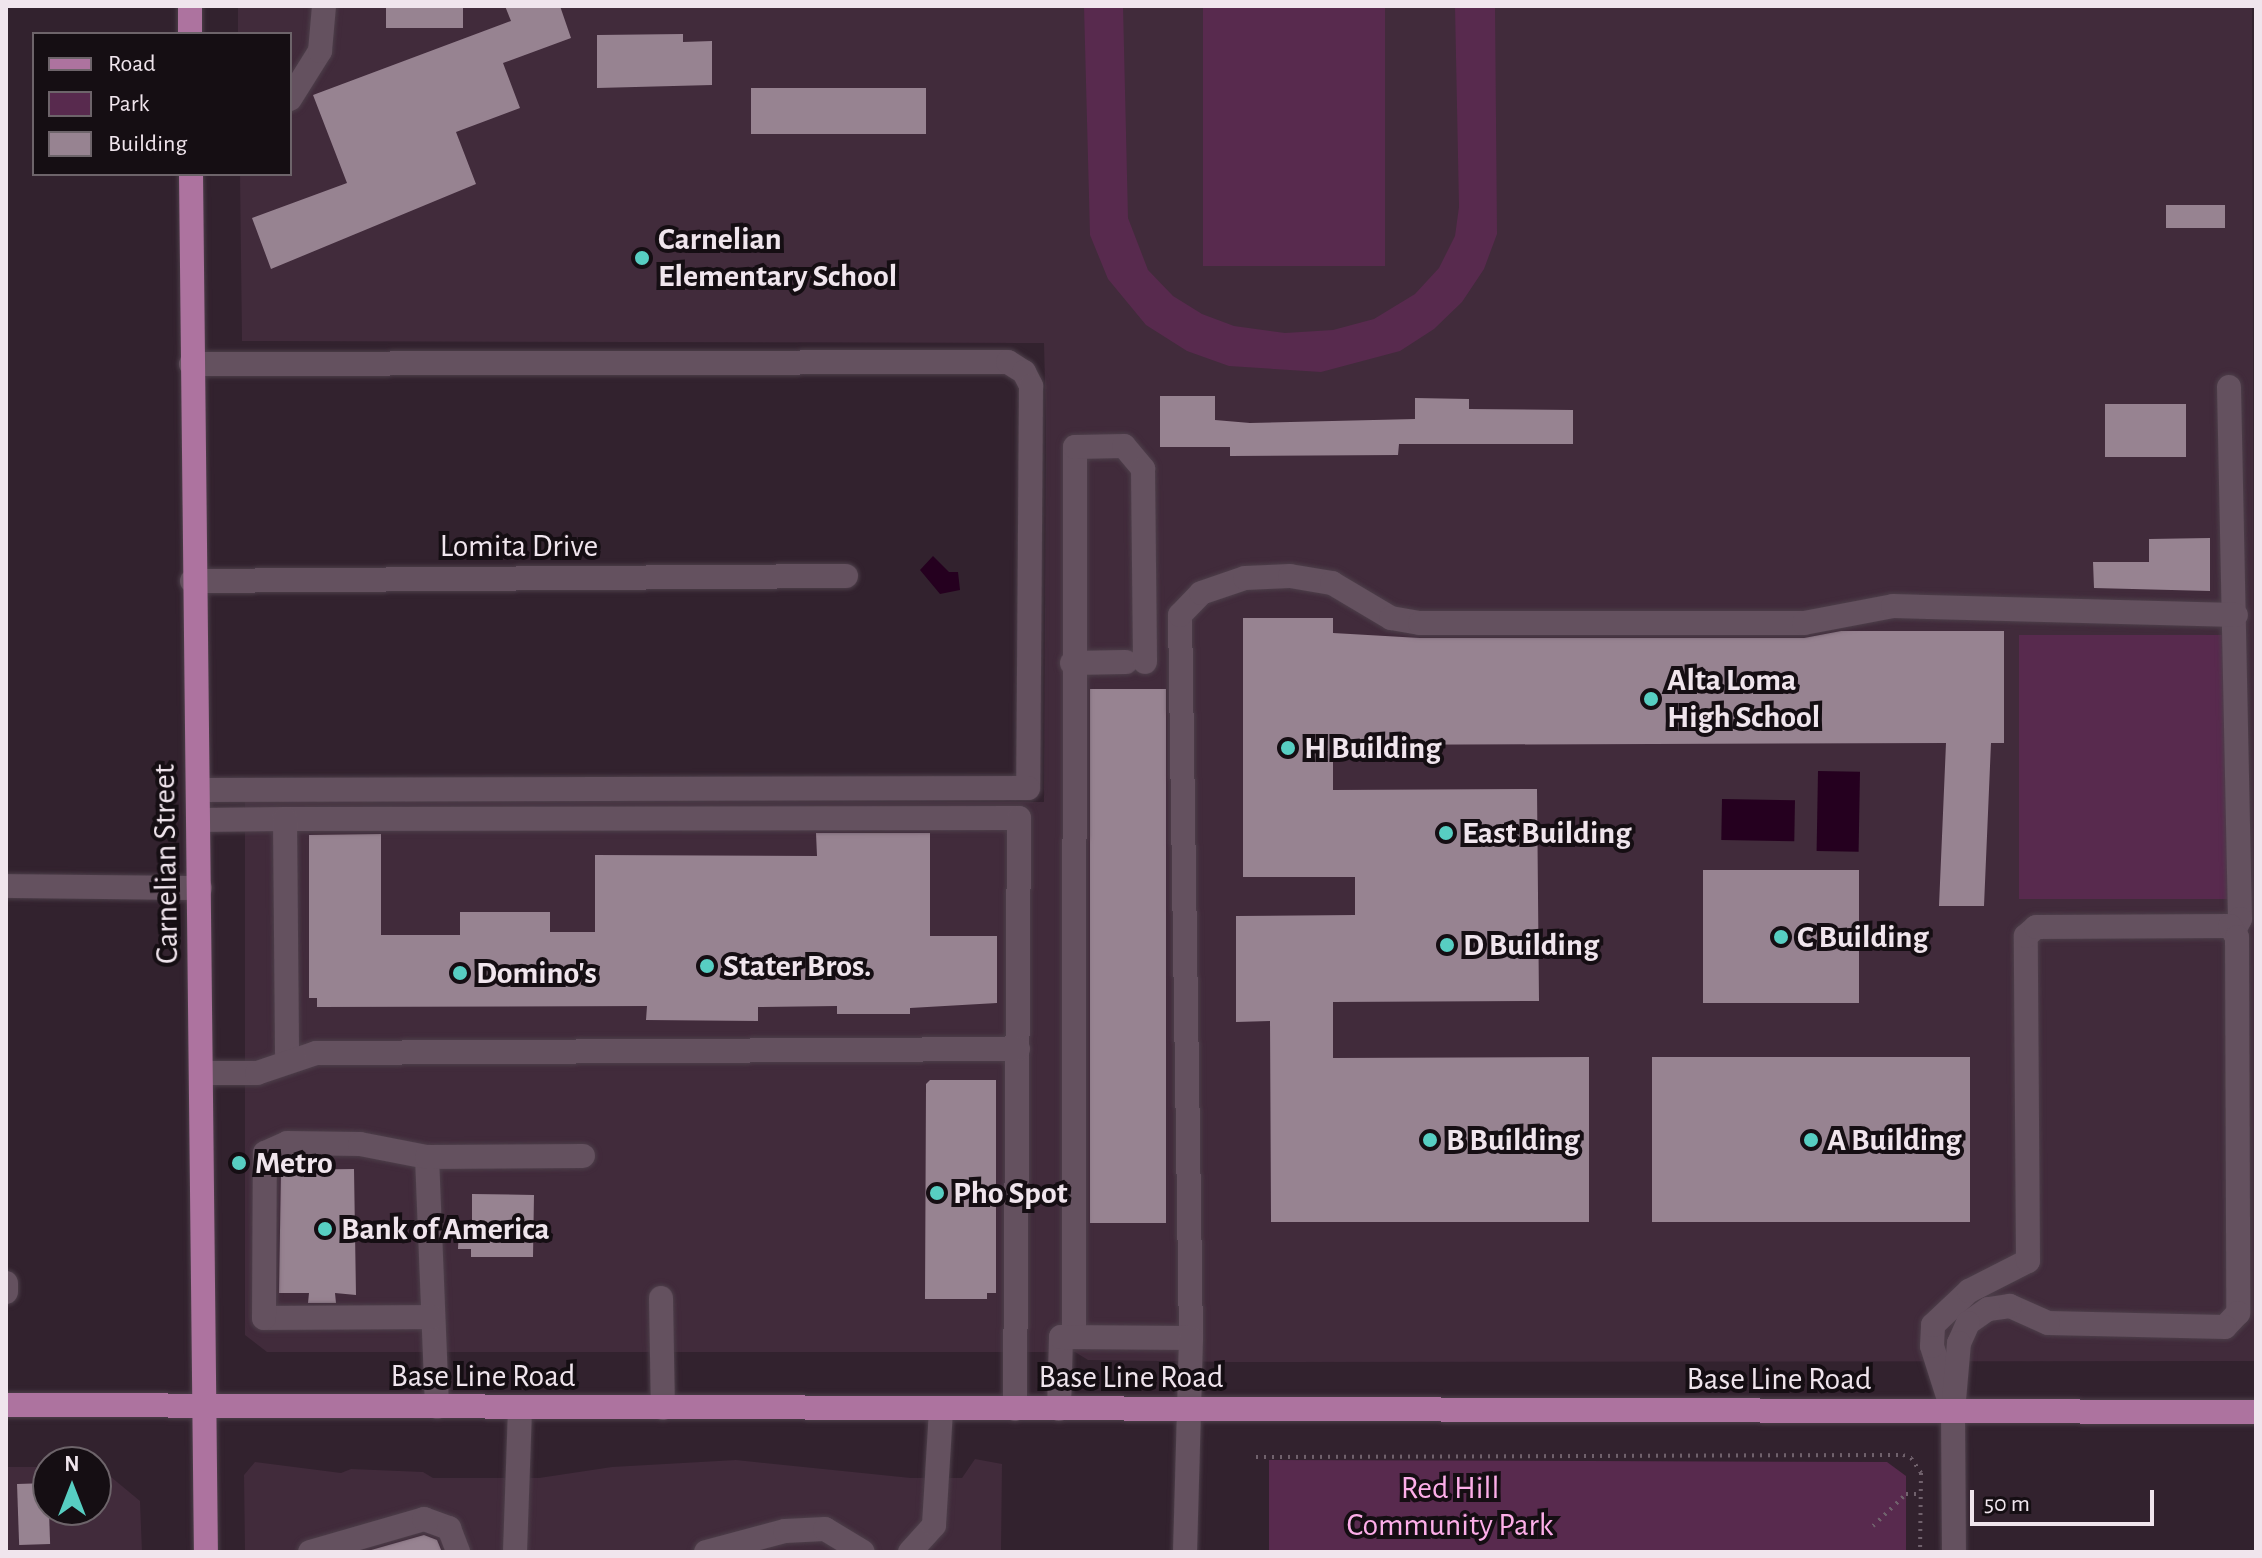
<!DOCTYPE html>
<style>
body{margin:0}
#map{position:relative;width:2262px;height:1558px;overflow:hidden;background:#32222e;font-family:"Alegreya Sans",sans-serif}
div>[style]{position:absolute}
.built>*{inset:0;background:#412b3b}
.green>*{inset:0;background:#582a4e;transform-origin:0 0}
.water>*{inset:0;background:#25001f;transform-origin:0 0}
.building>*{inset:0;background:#978391;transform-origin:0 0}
.path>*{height:4px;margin-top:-2px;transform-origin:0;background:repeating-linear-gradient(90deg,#70616c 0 2px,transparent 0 8px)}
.roads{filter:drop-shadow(0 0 2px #4d3f4a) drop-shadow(0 0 2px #4d3f4a)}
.minor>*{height:24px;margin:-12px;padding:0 12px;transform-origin:12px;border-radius:12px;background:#64515f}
.major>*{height:24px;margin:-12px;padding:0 12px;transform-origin:12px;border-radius:12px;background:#ad739f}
.dots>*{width:22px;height:22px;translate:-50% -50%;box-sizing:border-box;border:4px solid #150e13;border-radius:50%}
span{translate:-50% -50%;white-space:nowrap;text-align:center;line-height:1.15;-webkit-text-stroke:8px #150e13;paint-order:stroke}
.poi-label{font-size:32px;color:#f0e5ed;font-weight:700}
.left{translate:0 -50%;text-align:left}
.street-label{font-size:32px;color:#f0e5ed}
.park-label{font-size:32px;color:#fdaee9}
.frame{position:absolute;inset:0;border:8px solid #f0e5ed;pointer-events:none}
.legend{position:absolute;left:32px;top:32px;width:260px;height:144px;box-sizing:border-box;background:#150e13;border:2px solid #6d646a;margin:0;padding:10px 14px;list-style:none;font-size:24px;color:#f0e5ed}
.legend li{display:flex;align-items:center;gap:16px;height:40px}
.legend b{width:40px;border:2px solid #6d646a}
.north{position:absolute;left:32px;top:1446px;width:80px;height:80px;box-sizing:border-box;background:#150e13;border:2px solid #6d646a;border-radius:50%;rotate:0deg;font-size:22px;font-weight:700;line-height:32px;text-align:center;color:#f0e5ed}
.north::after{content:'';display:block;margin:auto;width:28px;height:36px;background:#57cec2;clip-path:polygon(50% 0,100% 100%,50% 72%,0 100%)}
.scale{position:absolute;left:1970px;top:1490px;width:184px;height:36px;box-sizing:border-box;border:4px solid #f0e5ed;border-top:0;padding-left:10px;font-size:24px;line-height:28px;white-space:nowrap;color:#f0e5ed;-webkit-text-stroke:6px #150e13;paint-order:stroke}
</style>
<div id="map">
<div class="built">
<i style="clip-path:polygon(238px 6px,2252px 6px,2256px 1361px,1230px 1362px,1088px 1360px,1075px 1352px,267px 1352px,245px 1335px,245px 800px,1044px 802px,1046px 427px,1044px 343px,242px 341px,240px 174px,290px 174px,290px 34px,238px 34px)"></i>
<i style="clip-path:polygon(975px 1459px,1002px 1464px,1001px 1552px,245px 1552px,244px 1475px,255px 1462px,341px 1473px,351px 1469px,423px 1472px,433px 1478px,539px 1478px,612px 1467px,736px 1460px,911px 1478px,962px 1478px)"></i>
<i style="clip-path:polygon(6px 1467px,48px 1467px,48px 1510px,96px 1510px,99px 1467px,140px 1501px,142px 1552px,6px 1552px)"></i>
</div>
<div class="green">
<i style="clip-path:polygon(1084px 6px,1123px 6px,1128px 218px,1148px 270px,1173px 296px,1202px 314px,1234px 326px,1285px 333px,1333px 330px,1374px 319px,1415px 294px,1439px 268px,1455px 236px,1459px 207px,1455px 6px,1495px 6px,1497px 234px,1484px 269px,1462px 302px,1434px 329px,1400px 351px,1321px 372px,1229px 366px,1187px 351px,1146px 325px,1108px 279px,1090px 235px)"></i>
<i style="left:1203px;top:6px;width:182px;height:260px"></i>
<i style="left:2019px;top:635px;width:210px;height:264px"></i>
<i style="clip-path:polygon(1269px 1460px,1887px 1462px,1906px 1476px,1906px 1552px,1269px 1552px)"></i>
</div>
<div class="water">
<i style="clip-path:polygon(933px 556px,949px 572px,958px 572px,960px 590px,940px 594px,920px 570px)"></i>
<i style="left:1818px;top:771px;width:42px;height:80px;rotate:1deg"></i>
<i style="left:1722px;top:799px;width:73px;height:41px;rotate:1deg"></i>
</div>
<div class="building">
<i style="left:386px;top:6px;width:77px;height:22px"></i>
<i style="clip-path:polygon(505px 6px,560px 6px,571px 38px,503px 63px,520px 108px,456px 132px,476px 184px,271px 269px,252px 218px,347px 183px,313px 95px,511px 21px)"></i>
<i style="clip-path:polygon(683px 34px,683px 42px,712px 41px,712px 85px,597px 88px,597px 35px)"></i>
<i style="left:751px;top:88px;width:175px;height:46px"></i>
<i style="left:2225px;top:205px;width:23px;height:59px;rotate:90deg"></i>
<i style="clip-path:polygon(1160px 396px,1215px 396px,1215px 420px,1250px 423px,1415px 419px,1415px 398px,1469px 399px,1469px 409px,1573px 410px,1573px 444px,1399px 444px,1398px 455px,1230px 456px,1230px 447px,1160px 447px)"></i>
<i style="left:2105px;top:404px;width:81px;height:53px"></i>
<i style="clip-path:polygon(2210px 538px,2210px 591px,2094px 588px,2093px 562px,2149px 562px,2149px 539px)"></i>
<i style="clip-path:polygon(1243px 618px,1333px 618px,1333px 633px,1420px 638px,1804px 638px,1841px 631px,2004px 631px,2004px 743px,1991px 743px,1984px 906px,1939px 906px,1946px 743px,1333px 745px,1333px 790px,1537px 789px,1539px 1001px,1333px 1002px,1333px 1058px,1589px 1057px,1589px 1222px,1271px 1222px,1270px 1021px,1236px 1022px,1236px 916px,1355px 915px,1355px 877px,1243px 877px)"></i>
<i style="left:1090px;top:689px;width:76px;height:534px"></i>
<i style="clip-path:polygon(816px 833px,930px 833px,930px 936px,997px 936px,997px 1003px,910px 1008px,910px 1014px,837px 1014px,837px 1006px,758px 1007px,758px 1021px,646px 1020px,647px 1006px,317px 1007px,317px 998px,309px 998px,309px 835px,381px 834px,381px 935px,460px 935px,460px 912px,550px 912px,550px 932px,595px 932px,595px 855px,817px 856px)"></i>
<i style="left:1859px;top:870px;width:133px;height:156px;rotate:90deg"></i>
<i style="left:1970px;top:1057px;width:165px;height:318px;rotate:90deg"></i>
<i style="clip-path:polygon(930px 1080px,996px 1080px,996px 1293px,987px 1293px,987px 1299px,925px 1299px,926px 1084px)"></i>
<i style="clip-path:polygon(354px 1169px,356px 1295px,335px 1293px,336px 1303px,308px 1303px,309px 1293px,279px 1293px,281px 1170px)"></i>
<i style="clip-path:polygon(472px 1194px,534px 1195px,533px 1257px,471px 1257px,471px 1249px,458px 1249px,459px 1225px,472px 1225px)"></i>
<i style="left:48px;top:1483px;width:61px;height:31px;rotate:88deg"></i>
<i style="clip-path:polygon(424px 1535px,437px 1540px,442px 1552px,364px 1552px)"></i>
</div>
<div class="path">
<i style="left:1256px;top:1457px;width:647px;rotate:-0.18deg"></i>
<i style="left:1903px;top:1455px;width:9px;rotate:21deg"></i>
<i style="left:1911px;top:1458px;width:18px;rotate:56deg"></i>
<i style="left:1921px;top:1473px;width:79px;rotate:90.7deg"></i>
<i style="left:1873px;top:1526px;width:46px;rotate:-44.1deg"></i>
<i style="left:1906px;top:1494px;width:15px"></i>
</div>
<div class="roads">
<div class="minor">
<i style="left:290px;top:99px;width:57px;rotate:-58deg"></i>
<i style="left:320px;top:51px;width:45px;rotate:-84.9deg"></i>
<i style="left:191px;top:364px;width:817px;rotate:-0.14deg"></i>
<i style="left:1008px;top:362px;width:19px;rotate:32deg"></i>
<i style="left:1024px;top:372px;width:16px;rotate:63deg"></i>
<i style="left:1031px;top:386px;width:402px;rotate:90.4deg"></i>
<i style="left:1028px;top:788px;width:830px;rotate:179.86deg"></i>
<i style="left:2229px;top:387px;width:532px;rotate:88.82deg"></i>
<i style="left:2240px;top:919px;width:13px;rotate:117deg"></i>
<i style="left:192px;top:581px;width:654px;rotate:-0.44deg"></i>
<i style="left:1072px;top:663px;width:54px;rotate:-1.1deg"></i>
<i style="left:285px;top:819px;width:734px;rotate:-0.08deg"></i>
<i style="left:1019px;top:818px;width:591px;rotate:90.39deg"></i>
<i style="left:198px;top:820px;width:87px;rotate:-0.7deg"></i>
<i style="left:285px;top:819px;width:241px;rotate:89.5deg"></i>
<i style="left:6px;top:886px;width:194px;rotate:0.6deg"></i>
<i style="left:201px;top:1073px;width:56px"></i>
<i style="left:257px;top:1073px;width:62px;rotate:-18.7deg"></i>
<i style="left:316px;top:1053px;width:702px;rotate:-0.33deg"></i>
<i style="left:427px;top:1157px;width:250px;rotate:87.7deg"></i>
<i style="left:6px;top:1283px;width:9px;rotate:90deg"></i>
<i style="left:661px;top:1298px;width:110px;rotate:89deg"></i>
<i style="left:433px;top:1317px;width:169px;rotate:179.7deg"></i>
<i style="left:264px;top:1318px;width:165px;rotate:-89.7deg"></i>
<i style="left:265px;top:1153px;width:24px;rotate:-24deg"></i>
<i style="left:287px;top:1143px;width:73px;rotate:0.8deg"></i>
<i style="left:360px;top:1144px;width:68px;rotate:11deg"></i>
<i style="left:427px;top:1157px;width:156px;rotate:-0.4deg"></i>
<i style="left:1074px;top:1337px;width:890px;rotate:-89.94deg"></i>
<i style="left:1075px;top:447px;width:49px;rotate:-1.2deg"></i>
<i style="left:1124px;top:446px;width:30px;rotate:50deg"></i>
<i style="left:1143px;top:469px;width:193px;rotate:89.4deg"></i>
<i style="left:1191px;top:1338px;width:723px;rotate:-90.87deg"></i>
<i style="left:1180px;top:615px;width:30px;rotate:-46deg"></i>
<i style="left:1201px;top:593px;width:46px;rotate:-18.8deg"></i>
<i style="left:1245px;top:578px;width:45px;rotate:-2.5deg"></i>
<i style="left:1290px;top:576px;width:43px;rotate:9.5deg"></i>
<i style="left:1332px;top:583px;width:69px;rotate:30.7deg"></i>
<i style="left:1391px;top:618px;width:29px;rotate:10deg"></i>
<i style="left:1420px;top:623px;width:384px"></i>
<i style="left:1804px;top:623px;width:91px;rotate:-10.8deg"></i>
<i style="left:1893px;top:606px;width:343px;rotate:1.5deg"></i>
<i style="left:1059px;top:1409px;width:72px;rotate:-88.4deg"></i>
<i style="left:1061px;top:1337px;width:130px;rotate:0.4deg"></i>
<i style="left:1191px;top:1338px;width:214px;rotate:91.6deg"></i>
<i style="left:1953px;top:1412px;width:69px;rotate:-107.7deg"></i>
<i style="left:1932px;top:1346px;width:21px;rotate:-87deg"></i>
<i style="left:1933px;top:1325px;width:50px;rotate:-43.4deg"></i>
<i style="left:1969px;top:1291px;width:66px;rotate:-27deg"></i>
<i style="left:2028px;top:1261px;width:325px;rotate:-90.4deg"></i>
<i style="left:2026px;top:936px;width:13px;rotate:-42deg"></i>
<i style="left:2036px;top:927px;width:194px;rotate:-0.3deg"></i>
<i style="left:2230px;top:926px;width:13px;rotate:58deg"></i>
<i style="left:2237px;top:937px;width:376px;rotate:89.8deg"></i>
<i style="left:2238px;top:1313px;width:19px;rotate:133deg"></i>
<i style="left:2225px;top:1327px;width:177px;rotate:-178.7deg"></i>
<i style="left:2048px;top:1323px;width:42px;rotate:-155.9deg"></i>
<i style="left:2010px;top:1306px;width:22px;rotate:172deg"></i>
<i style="left:1988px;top:1309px;width:24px;rotate:145deg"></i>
<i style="left:1968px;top:1323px;width:22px;rotate:114deg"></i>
<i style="left:1959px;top:1343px;width:69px;rotate:95deg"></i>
<i style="left:1953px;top:1412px;width:140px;rotate:89.6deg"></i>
<i style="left:310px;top:1552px;width:119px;rotate:-16.1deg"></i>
<i style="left:424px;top:1519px;width:27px;rotate:20deg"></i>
<i style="left:449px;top:1528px;width:26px;rotate:69deg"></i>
<i style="left:515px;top:1552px;width:144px;rotate:-88deg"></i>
<i style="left:706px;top:1552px;width:82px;rotate:-14.9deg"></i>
<i style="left:785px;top:1531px;width:40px;rotate:-2.9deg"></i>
<i style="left:825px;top:1529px;width:44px;rotate:31.2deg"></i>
<i style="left:910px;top:1552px;width:36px;rotate:-48deg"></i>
<i style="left:934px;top:1525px;width:116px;rotate:-86.5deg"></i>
</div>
<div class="major">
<i style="left:190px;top:6px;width:28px;rotate:90deg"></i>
<i style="left:191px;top:174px;width:1378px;rotate:89.38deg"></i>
<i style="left:6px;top:1405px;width:2250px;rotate:0.18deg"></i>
</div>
</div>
<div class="dots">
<i style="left:642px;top:258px;background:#57cec2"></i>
<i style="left:1651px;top:699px;background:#57cec2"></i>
<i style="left:1288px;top:748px;background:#57cec2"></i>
<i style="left:1446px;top:833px;background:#57cec2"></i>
<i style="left:1781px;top:937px;background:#57cec2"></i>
<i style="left:1447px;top:945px;background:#57cec2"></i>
<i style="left:707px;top:966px;background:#57cec2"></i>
<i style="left:460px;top:973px;background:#57cec2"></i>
<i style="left:1430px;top:1140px;background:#57cec2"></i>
<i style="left:1811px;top:1140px;background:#57cec2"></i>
<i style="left:239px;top:1163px;background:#57cec2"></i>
<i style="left:937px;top:1193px;background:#57cec2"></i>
<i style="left:325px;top:1229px;background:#57cec2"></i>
</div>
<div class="poi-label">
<span class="left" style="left:658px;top:258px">Carnelian<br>Elementary School</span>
<span class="left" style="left:1667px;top:699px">Alta Loma<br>High School</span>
<span class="left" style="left:1304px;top:748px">H Building</span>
<span class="left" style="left:1462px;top:833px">East Building</span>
<span class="left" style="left:1797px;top:937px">C Building</span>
<span class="left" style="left:1463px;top:945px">D Building</span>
<span class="left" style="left:723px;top:966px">Stater Bros.</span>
<span class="left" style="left:476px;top:973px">Domino's</span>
<span class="left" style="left:1446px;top:1140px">B Building</span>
<span class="left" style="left:1827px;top:1140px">A Building</span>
<span class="left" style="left:255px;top:1163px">Metro</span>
<span class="left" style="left:953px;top:1193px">Pho Spot</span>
<span class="left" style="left:341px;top:1229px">Bank of America</span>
</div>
<div class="street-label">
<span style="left:519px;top:546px">Lomita Drive</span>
<span style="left:166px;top:864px;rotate:-91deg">Carnelian Street</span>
<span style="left:483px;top:1376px">Base Line Road</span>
<span style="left:1131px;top:1377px">Base Line Road</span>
<span style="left:1779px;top:1379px">Base Line Road</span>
</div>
<div class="park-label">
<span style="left:1450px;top:1507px">Red Hill<br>Community Park</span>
</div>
<div class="frame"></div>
<ul class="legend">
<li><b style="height:10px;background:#ad739f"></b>Road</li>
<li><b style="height:22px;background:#582a4e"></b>Park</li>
<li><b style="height:22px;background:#978391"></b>Building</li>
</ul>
<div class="north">N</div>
<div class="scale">50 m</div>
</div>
